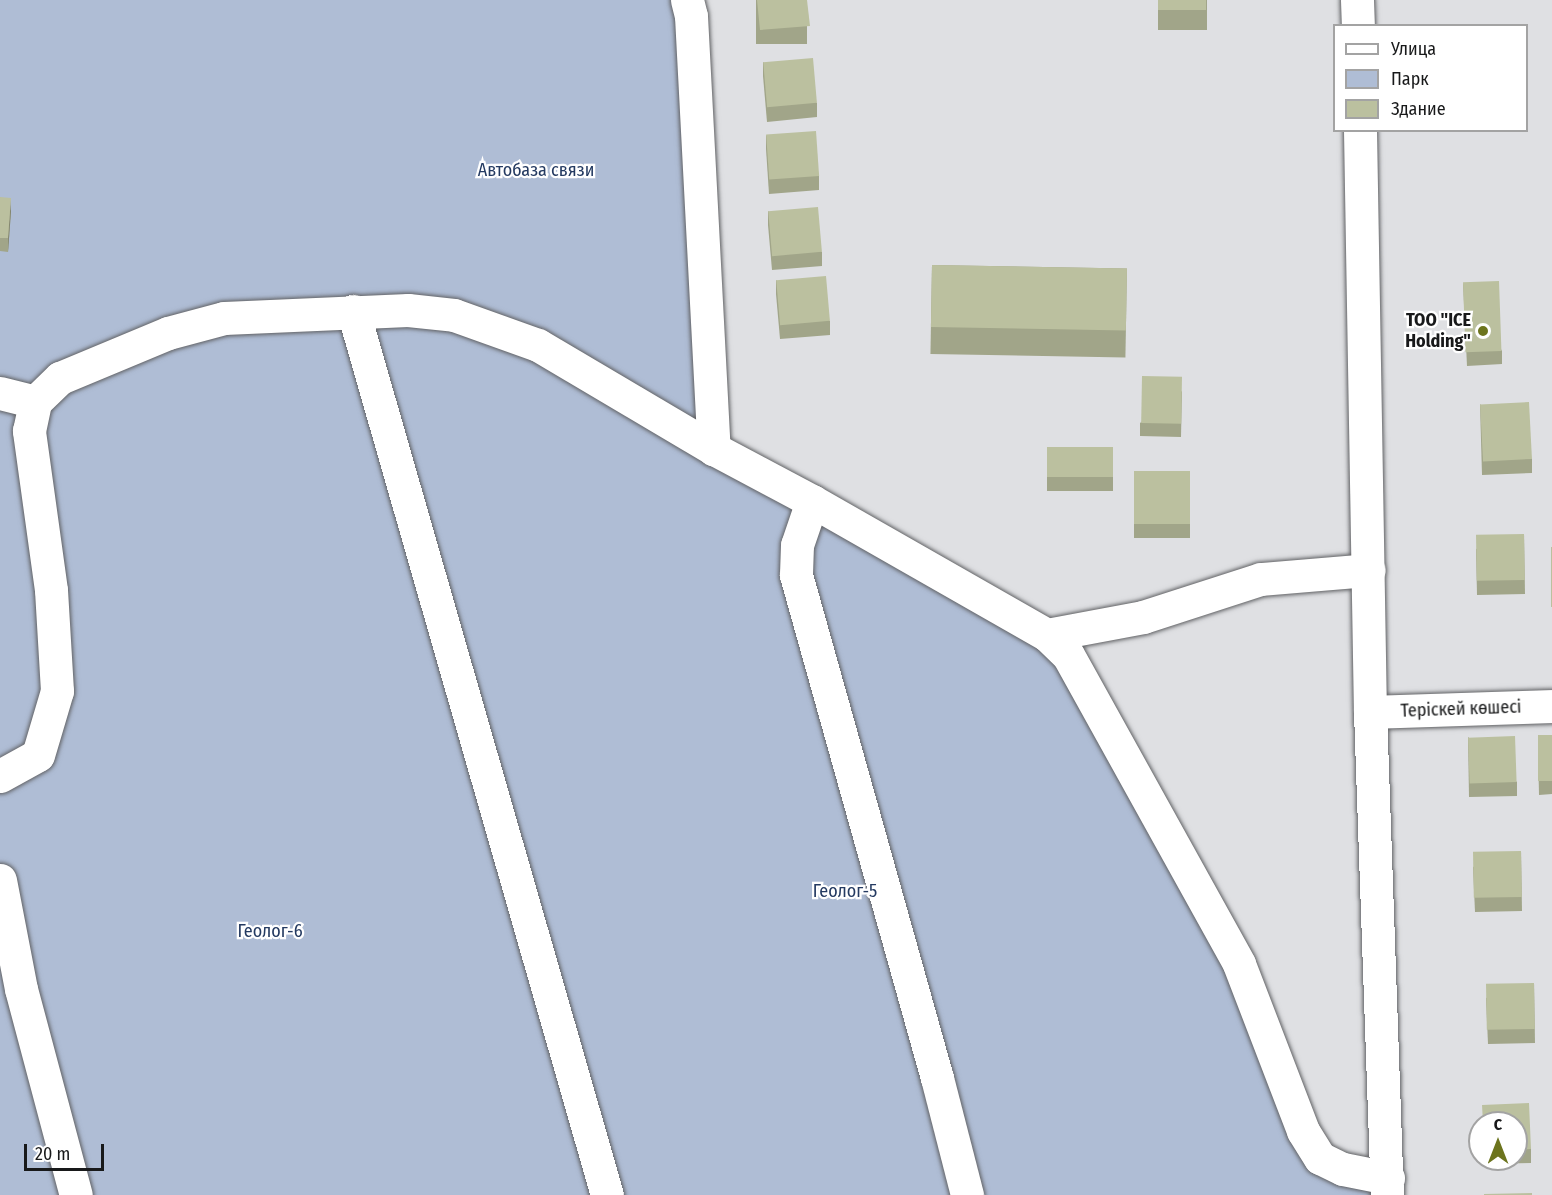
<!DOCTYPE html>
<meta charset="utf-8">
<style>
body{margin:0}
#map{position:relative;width:1552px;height:1195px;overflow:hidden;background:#dfe0e3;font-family:"Fira Sans Condensed",sans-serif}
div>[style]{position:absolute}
.green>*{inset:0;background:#afbdd5}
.roads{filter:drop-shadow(0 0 2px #616265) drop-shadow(0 0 2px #616265)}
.minor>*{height:33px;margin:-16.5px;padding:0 16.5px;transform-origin:16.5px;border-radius:16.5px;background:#fff}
.wall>*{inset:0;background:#a1a589;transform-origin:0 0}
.shaded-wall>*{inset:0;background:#83866f}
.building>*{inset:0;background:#bbc09f;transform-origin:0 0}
.dots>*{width:16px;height:16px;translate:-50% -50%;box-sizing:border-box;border:3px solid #fff;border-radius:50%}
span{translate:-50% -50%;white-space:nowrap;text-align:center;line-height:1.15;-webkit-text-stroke:4.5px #fff;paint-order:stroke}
.park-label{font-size:18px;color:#243a61}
.poi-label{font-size:18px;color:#18191a;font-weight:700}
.right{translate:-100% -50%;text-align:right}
.street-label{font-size:18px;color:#18191a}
.legend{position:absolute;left:1333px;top:24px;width:195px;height:108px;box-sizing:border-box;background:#fff;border:2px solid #a3a3a3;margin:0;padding:8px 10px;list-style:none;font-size:18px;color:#18191a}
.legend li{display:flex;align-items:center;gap:12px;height:30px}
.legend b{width:30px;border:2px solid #a3a3a3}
.north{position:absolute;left:1468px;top:1111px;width:60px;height:60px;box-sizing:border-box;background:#fff;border:2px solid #a3a3a3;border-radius:50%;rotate:0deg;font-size:16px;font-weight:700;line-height:24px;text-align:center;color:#18191a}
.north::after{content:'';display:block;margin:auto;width:21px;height:27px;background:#6c741d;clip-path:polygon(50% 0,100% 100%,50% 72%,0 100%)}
.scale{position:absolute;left:24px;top:1144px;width:80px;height:27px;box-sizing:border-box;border:3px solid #18191a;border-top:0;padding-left:8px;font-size:18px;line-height:21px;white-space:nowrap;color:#18191a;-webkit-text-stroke:4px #fff;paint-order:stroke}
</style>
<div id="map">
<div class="green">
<i style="clip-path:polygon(0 0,694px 0,714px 449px,1049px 632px,1221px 946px,1277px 1091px,1370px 1185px,1374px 1195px,0 1195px)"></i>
</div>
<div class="roads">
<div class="minor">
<i style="left:687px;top:0;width:16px;rotate:76deg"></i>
<i style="left:691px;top:16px;width:434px;rotate:87deg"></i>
<i style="left:1357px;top:0;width:26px;rotate:88deg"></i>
<i style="left:1360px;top:130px;width:582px;rotate:89.02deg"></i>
<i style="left:1370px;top:712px;width:483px;rotate:88deg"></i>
<i style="left:353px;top:311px;width:920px;rotate:73.97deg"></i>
<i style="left:0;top:393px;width:36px;rotate:14deg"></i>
<i style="left:35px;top:402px;width:35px;rotate:-44deg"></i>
<i style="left:60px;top:378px;width:117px;rotate:-22.6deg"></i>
<i style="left:168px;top:333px;width:58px;rotate:-15deg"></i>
<i style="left:224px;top:318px;width:184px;rotate:-2.5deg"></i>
<i style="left:408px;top:310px;width:46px;rotate:6.2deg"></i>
<i style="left:454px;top:315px;width:89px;rotate:19.7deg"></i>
<i style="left:538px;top:345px;width:204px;rotate:30.6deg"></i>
<i style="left:714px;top:449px;width:111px;rotate:28deg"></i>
<i style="left:812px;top:501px;width:271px;rotate:29.7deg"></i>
<i style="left:1047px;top:635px;width:29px;rotate:44deg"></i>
<i style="left:1068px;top:655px;width:353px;rotate:61deg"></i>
<i style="left:1239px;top:964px;width:179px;rotate:69deg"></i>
<i style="left:1303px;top:1131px;width:32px;rotate:58deg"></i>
<i style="left:1320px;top:1158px;width:25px;rotate:26deg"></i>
<i style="left:1343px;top:1169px;width:46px;rotate:11.3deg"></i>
<i style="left:812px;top:501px;width:46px;rotate:108.8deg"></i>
<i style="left:797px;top:545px;width:30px;rotate:92deg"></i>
<i style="left:796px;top:575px;width:522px;rotate:74.34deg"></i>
<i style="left:937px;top:1078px;width:121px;rotate:75.6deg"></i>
<i style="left:1047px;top:635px;width:98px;rotate:-10.6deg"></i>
<i style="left:1143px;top:617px;width:124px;rotate:-17.9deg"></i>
<i style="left:1261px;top:579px;width:108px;rotate:-4.8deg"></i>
<i style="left:1370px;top:712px;width:182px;rotate:-1.9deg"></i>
<i style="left:0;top:776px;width:43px;rotate:-28.9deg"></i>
<i style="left:38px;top:755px;width:67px;rotate:-73.5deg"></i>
<i style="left:57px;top:691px;width:101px;rotate:-93.4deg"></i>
<i style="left:51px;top:590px;width:161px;rotate:-97.9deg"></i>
<i style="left:29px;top:431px;width:30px;rotate:-78deg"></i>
<i style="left:0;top:880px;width:111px;rotate:79.1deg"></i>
<i style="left:21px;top:989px;width:213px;rotate:75.1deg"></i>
</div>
</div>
<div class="wall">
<i style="left:756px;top:0;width:51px;height:44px"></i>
<i style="left:1158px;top:0;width:49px;height:30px"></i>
<i style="clip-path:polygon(763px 62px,817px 103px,817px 117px,767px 122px,763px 76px)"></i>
<i style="clip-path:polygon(766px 135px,819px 176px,819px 190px,769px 194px,766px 149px)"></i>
<i style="clip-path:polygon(0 197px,11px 211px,8px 252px,0 251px)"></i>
<i style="clip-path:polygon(768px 211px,822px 252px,822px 266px,772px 270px,768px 225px)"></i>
<i style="left:932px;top:265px;width:195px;height:89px;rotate:1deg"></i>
<i style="clip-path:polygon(776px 280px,830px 321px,830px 335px,780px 339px,776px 294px)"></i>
<i style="clip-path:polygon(1463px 283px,1502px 351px,1502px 364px,1467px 366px)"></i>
<i style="clip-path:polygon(1182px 391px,1181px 437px,1140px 436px,1140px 423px)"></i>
<i style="clip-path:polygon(1480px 404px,1532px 459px,1532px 473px,1482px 475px)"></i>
<i style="left:1047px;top:447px;width:66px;height:44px"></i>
<i style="left:1134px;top:471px;width:56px;height:67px"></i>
<i style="clip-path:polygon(1524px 534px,1525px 594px,1477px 595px,1476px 549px)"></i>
<i style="clip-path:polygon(1552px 735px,1552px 794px,1539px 795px,1538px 749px)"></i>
<i style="clip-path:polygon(1468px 737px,1517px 782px,1517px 796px,1469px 797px)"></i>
<i style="clip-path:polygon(1521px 851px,1522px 911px,1475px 912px,1473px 867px)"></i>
<i style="clip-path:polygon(1534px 983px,1535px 1043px,1488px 1044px,1486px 998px)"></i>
<i style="clip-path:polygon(1516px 1123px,1531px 1149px,1531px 1163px,1483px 1164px,1483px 1159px,1516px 1159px)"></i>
</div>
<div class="shaded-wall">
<i style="clip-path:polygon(11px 198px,11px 211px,8px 252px,8px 238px)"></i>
</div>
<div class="building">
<i style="clip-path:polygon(757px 0,807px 0,810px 26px,760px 30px)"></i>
<i style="left:1158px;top:0;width:48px;height:10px"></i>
<i style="left:813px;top:58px;width:45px;height:50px;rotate:85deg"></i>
<i style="left:816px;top:131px;width:45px;height:50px;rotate:86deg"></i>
<i style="clip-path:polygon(0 197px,11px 198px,8px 238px,0 238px)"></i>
<i style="left:818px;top:207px;width:45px;height:50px;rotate:85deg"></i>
<i style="left:932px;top:265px;width:195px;height:62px;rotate:1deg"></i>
<i style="left:826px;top:276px;width:45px;height:50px;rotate:85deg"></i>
<i style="left:1499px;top:281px;width:70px;height:36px;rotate:88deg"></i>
<i style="left:1142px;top:376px;width:40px;height:47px;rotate:1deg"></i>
<i style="left:1529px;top:402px;width:57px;height:49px;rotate:87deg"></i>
<i style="left:1047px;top:447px;width:66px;height:30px"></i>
<i style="left:1134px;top:471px;width:56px;height:53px"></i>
<i style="left:1524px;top:534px;width:46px;height:48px;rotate:89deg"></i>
<i style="left:1551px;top:547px;width:1px;height:60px"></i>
<i style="left:1538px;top:735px;width:14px;height:46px"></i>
<i style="left:1515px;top:736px;width:46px;height:47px;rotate:88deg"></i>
<i style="left:1521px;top:851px;width:46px;height:48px;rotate:89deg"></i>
<i style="left:1534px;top:983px;width:46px;height:48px;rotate:89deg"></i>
<i style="clip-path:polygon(1529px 1103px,1531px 1149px,1516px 1150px,1516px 1123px,1483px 1123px,1482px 1105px)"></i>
<i style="clip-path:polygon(1532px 1193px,1532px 1195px,1484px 1195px,1484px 1194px)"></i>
</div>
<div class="dots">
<i style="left:1483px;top:331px;background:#6c741d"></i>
</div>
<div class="park-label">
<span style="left:536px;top:170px">Автобаза связи</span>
<span style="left:845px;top:891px">Геолог-5</span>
<span style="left:270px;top:931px">Геолог-6</span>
</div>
<div class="poi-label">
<span class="right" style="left:1471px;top:331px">ТОО "ICE<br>Holding"</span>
</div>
<div class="street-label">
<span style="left:1461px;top:709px;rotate:-2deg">Теріскей көшесі</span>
</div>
<ul class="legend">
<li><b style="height:8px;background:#fff"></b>Улица</li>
<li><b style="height:16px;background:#afbdd5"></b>Парк</li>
<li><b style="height:16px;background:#bbc09f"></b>Здание</li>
</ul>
<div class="north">С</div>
<div class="scale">20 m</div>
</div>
